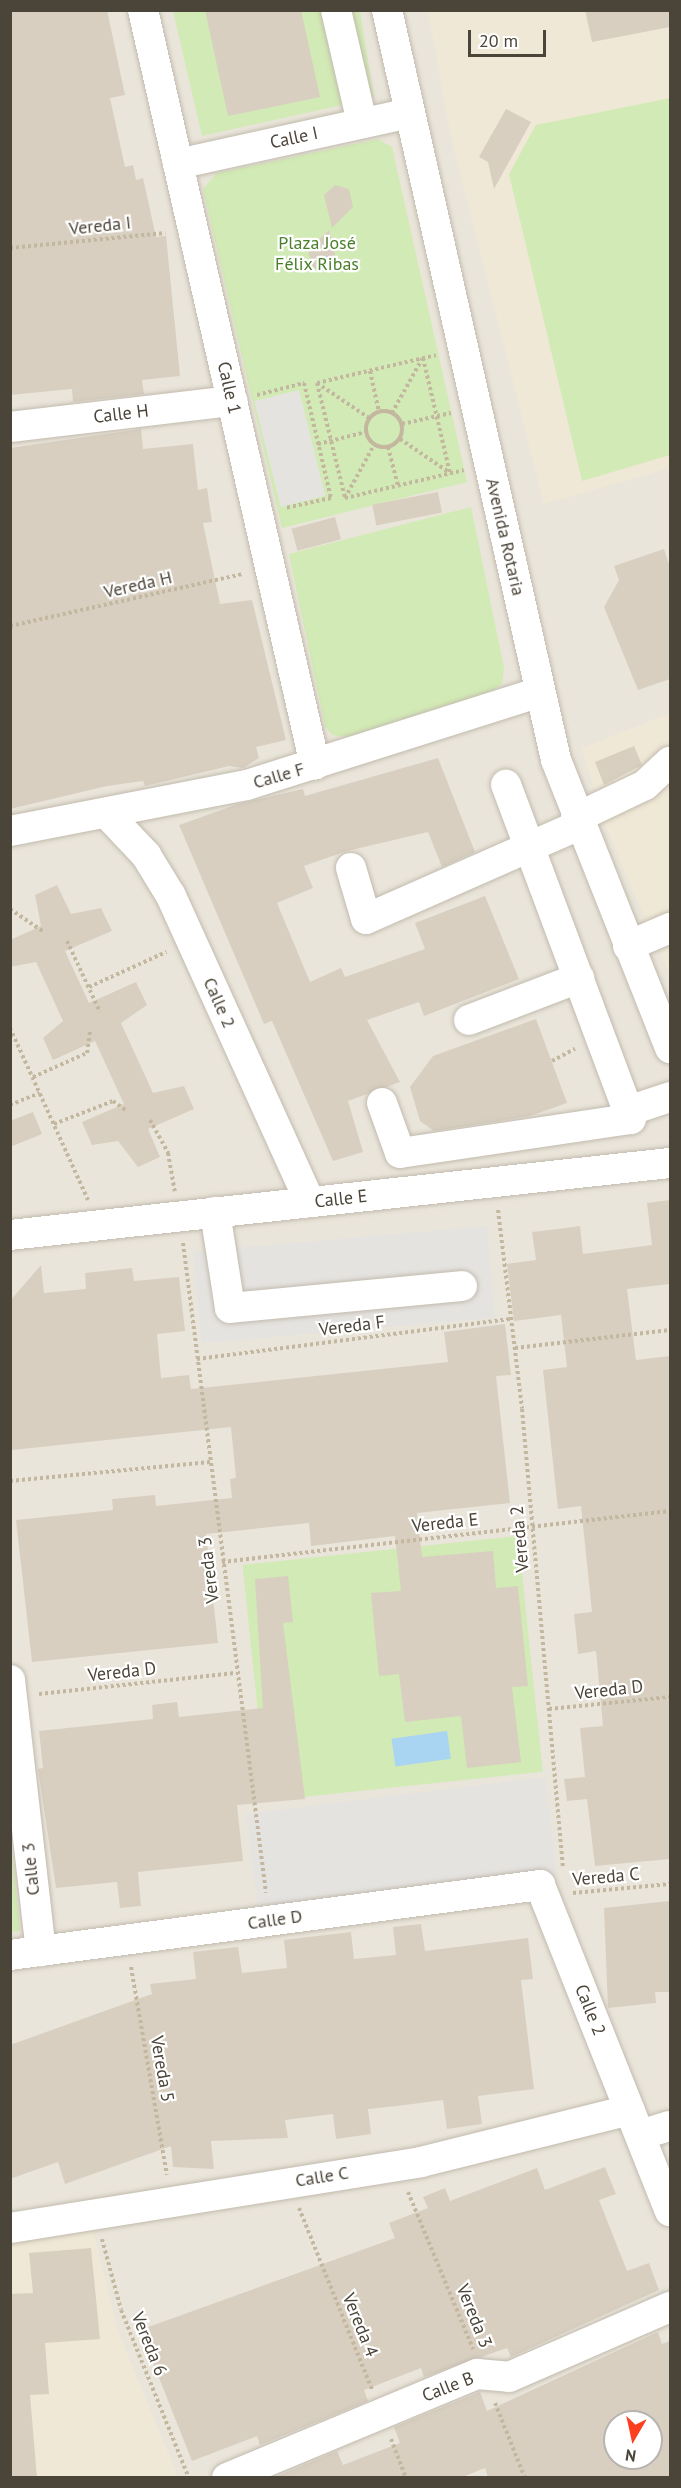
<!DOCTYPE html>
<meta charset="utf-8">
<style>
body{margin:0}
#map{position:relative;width:681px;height:2488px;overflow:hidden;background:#f6f3ec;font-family:"PT Sans",sans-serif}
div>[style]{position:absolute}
.residential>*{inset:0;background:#eae5da}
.education>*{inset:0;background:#efe8d6}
.green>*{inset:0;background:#d2eab5;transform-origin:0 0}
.parking>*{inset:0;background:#e5e3e0;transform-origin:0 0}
.water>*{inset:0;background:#a9d4f2;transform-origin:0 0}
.building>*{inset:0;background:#d8cfc1;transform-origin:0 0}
.path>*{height:4px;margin-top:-2px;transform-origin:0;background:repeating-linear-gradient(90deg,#c4b79f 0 3px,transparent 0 6px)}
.path>.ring{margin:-2px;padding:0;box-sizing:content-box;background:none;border:4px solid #c4b79f;border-radius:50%}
.roads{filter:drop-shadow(0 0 2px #c2bbae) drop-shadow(0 0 2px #c2bbae)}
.minor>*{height:30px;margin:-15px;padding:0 15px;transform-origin:15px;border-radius:15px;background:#fff}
span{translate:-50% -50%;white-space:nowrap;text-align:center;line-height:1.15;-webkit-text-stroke:4.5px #fff;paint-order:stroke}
.street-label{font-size:18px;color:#4b4439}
.park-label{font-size:18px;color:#4a7f2a}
.frame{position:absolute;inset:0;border:12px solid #4b4439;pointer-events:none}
.north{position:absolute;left:603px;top:2410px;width:60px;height:60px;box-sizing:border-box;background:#fff;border:2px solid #b7b4b0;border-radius:50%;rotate:189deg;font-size:16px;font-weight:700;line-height:24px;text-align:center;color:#4b4439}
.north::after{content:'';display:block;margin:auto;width:21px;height:27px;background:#fc3f1d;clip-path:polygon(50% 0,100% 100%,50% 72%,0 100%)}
.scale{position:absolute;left:468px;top:30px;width:78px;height:27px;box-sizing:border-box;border:3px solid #4b4439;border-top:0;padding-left:8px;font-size:18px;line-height:21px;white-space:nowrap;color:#4b4439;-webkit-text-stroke:4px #fff;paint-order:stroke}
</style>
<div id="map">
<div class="residential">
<i style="clip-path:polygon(evenodd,11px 11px,670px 11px,670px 2477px,11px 2477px,11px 11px,615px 2422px,651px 2422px,651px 2458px,615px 2458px,615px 2422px)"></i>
</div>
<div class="education">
<i style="clip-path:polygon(428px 11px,670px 11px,670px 468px,544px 504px,451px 137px)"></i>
<i style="clip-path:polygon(670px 713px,670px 976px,605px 825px,582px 748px)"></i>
<i style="clip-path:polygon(93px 2231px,119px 2334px,178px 2477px,11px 2477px,10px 2242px)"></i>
</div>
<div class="green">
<i style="clip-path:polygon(173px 11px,360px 11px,374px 98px,202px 136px)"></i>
<i style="clip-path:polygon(670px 98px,670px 455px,582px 481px,509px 174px,536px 125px)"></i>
<i style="clip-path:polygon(378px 139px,392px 147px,467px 482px,282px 528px,203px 189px,217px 173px)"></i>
<i style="clip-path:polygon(471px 507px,504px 668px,502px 684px,482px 698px,348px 737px,332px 735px,325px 726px,289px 554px)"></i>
<i style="left:518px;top:1536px;width:237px;height:277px;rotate:84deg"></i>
<i style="clip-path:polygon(11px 1839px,20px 1931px,11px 1932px,10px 1932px)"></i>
</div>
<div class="parking">
<i style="left:299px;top:390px;width:109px;height:46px;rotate:76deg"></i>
<i style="left:487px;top:1226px;width:92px;height:295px;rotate:85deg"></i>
<i style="left:545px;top:1777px;width:98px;height:301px;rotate:83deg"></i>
</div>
<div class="water">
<i style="left:447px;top:1731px;width:28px;height:56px;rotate:82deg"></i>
</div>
<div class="building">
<i style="clip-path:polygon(10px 10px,107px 10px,125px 95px,110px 98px,125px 167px,133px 165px,136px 180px,143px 178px,156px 237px,166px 236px,180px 376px,142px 380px,144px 394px,73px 402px,72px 389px,10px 395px)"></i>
<i style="clip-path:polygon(205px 10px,301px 10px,320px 97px,228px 116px)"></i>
<i style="clip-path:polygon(585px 10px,670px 10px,670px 27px,592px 42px)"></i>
<i style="clip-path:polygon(506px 109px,531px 122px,494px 189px,488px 162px,479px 157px)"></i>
<i style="clip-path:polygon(335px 185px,349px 189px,353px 207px,332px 228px,324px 195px)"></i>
<i style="clip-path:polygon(329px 230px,337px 262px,326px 272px,312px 268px,308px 250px)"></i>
<i style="clip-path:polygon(141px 429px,143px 449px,193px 444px,198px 490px,207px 488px,212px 522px,203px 523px,220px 604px,252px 600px,286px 740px,256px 747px,259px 758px,243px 768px,229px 766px,145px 786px,143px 781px,107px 786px,10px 809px,10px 448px)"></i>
<i style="left:438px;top:492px;width:21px;height:67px;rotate:79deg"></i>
<i style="left:335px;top:517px;width:23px;height:45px;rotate:75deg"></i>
<i style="clip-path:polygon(664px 549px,670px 567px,670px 679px,638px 690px,604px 607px,619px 580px,614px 566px)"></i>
<i style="clip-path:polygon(634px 746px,642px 765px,604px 785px,595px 762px)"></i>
<i style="clip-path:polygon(438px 758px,475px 852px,442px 867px,428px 832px,347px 851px,304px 866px,313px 888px,277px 903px,310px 982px,341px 968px,345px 977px,425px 949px,415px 923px,485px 896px,519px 979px,424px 1016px,419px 1002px,367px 1020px,400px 1082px,348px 1101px,363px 1152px,333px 1161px,272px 1021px,264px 1024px,179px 825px,238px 804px,303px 789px,305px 796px)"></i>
<i style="clip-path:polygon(57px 885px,71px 914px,101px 908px,112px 931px,65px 951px,89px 1003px,136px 982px,147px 1005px,121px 1023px,153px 1093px,184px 1086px,194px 1109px,148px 1129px,160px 1157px,138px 1167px,118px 1141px,92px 1145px,82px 1122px,124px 1104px,95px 1041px,53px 1060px,43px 1038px,63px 1021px,36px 962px,10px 967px,10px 940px,41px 926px,35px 895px)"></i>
<i style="clip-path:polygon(536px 1019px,567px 1103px,530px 1116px,434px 1131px,420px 1121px,410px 1087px,433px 1056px)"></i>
<i style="clip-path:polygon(33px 1112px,42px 1134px,10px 1147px,10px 1121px)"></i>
<i style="clip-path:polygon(670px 1200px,670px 1284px,627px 1289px,636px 1360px,670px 1356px,670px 1859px,595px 1866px,587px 1799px,567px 1801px,564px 1779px,585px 1777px,580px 1728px,603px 1726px,596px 1651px,578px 1654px,574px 1614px,592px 1612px,581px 1506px,558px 1509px,546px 1398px,543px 1370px,567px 1367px,561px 1315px,514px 1321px,507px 1264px,536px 1260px,532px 1232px,558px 1229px,580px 1226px,583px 1254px,652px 1245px,647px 1203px)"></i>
<i style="clip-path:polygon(41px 1265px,44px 1293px,86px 1289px,85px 1273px,132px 1268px,134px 1281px,179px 1277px,185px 1331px,157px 1334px,161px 1378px,189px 1375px,191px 1389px,448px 1362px,444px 1332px,505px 1324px,511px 1375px,496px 1376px,510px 1503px,417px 1513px,422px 1557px,493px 1551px,496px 1588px,518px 1586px,528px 1686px,512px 1687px,521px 1762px,467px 1768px,461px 1716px,405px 1722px,399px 1674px,379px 1676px,371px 1593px,401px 1591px,395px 1536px,311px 1546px,309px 1523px,206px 1534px,218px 1643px,32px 1662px,16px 1520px,113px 1510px,112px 1499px,155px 1495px,156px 1506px,232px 1498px,230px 1479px,236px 1478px,231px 1427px,12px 1450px,10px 1301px)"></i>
<i style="clip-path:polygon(288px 1576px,293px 1622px,283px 1623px,305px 1799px,237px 1805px,243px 1861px,138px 1872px,141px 1906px,120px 1908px,117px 1882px,56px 1888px,38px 1769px,43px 1768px,39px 1731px,153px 1719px,152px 1705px,177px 1702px,179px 1717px,263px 1708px,255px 1579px)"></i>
<i style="clip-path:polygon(669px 1901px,670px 1992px,655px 1992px,656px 2003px,608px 2008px,604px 1908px)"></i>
<i style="clip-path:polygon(421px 1924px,425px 1951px,528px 1938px,533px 1979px,521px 1980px,534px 2089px,478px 2096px,482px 2124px,447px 2129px,443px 2100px,397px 2106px,368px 2109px,371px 2134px,336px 2139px,333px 2114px,285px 2120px,288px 2138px,211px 2141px,214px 2169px,173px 2167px,171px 2146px,65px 2184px,58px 2162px,10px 2179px,10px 2045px,152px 1994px,150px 1984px,196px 1979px,193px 1952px,238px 1947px,242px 1973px,287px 1968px,284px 1940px,351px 1932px,354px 1959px,396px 1955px,393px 1927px)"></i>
<i style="clip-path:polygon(605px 2167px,616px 2194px,599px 2200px,627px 2271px,649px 2263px,659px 2290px,511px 2357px,507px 2348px,424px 2377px,421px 2368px,364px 2390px,368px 2401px,260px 2445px,257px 2436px,192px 2461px,140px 2330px,395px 2238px,389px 2223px,428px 2208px,423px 2197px,445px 2188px,450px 2201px,537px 2168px,545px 2190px)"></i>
<i style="clip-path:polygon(91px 2248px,100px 2339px,45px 2343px,49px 2394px,30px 2395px,37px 2478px,10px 2478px,10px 2294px,33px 2293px,29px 2253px)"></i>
<i style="clip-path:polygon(evenodd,658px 2332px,662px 2344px,670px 2341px,670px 2478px,488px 2478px,485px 2468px,460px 2478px,273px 2478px,337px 2451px,343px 2465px,400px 2443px,394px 2427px,480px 2392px,487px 2411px,658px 2332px,615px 2422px,651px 2422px,651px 2458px,615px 2458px,615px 2422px)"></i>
</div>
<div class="path">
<i style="left:10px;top:248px;width:156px;rotate:-5.5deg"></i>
<i style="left:423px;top:358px;width:118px;rotate:76.8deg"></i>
<i style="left:370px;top:371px;width:42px;rotate:77.6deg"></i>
<i style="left:317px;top:383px;width:122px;rotate:-13.2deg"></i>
<i style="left:317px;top:383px;width:118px;rotate:76.3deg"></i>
<i style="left:317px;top:383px;width:63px;rotate:33.9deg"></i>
<i style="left:257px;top:395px;width:49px;rotate:-14.3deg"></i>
<i style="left:304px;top:383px;width:118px;rotate:76.8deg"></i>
<i style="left:331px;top:498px;width:47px;rotate:167.7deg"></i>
<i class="ring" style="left:366px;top:411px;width:32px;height:32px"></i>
<i style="left:392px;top:413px;width:62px;rotate:-60.9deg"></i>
<i style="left:402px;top:424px;width:50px;rotate:-12.7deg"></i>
<i style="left:400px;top:439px;width:60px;rotate:34.2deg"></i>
<i style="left:318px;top:444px;width:49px;rotate:-14deg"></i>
<i style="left:388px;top:447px;width:40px;rotate:75.6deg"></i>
<i style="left:345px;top:498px;width:122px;rotate:-13.2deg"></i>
<i style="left:345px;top:498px;width:60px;rotate:-61.3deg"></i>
<i style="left:10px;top:626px;width:239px;rotate:-12.6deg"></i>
<i style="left:10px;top:909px;width:41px;rotate:34.1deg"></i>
<i style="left:67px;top:941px;width:78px;rotate:65.1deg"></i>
<i style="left:89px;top:987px;width:85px;rotate:-24.4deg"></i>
<i style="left:10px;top:1028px;width:189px;rotate:65.6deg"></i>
<i style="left:552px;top:1061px;width:26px;rotate:-28deg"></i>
<i style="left:33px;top:1077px;width:59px;rotate:-24deg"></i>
<i style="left:87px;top:1053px;width:22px;rotate:-82deg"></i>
<i style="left:10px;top:1105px;width:32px;rotate:-22deg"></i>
<i style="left:150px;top:1120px;width:38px;rotate:61deg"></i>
<i style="left:168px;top:1153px;width:39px;rotate:80deg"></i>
<i style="left:54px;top:1124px;width:63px;rotate:-21.3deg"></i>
<i style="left:113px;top:1101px;width:17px;rotate:36deg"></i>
<i style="left:498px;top:1210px;width:200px;rotate:83.1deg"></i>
<i style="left:522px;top:1409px;width:461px;rotate:84.9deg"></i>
<i style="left:183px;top:1243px;width:655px;rotate:82.72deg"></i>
<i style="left:515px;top:1348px;width:156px;rotate:-6.6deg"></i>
<i style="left:197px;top:1359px;width:317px;rotate:-7.3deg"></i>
<i style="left:10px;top:1481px;width:201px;rotate:-5.4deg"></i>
<i style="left:222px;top:1562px;width:451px;rotate:-6.5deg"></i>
<i style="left:39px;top:1694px;width:197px;rotate:-6.1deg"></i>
<i style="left:549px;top:1709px;width:122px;rotate:-5.7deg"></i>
<i style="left:573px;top:1893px;width:97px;rotate:-5.3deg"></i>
<i style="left:131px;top:1967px;width:211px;rotate:80.2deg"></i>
<i style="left:408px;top:2192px;width:170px;rotate:67.5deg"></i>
<i style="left:299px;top:2208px;width:196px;rotate:68.1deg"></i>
<i style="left:102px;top:2239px;width:73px;rotate:75deg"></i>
<i style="left:121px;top:2310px;width:181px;rotate:68deg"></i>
<i style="left:495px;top:2403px;width:81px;rotate:68.2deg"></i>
<i style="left:391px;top:2439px;width:42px;rotate:69deg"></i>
</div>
<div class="roads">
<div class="minor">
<i style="left:143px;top:10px;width:774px;rotate:77.17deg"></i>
<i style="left:336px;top:10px;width:116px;rotate:77deg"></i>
<i style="left:387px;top:10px;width:769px;rotate:77.3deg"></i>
<i style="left:556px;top:760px;width:310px;rotate:68.4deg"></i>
<i style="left:178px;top:164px;width:237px;rotate:-12.4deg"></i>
<i style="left:10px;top:427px;width:224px;rotate:-6.7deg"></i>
<i style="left:109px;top:816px;width:54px;rotate:46.5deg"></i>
<i style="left:146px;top:855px;width:48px;rotate:58.6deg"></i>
<i style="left:171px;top:896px;width:336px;rotate:65.6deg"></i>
<i style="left:576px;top:818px;width:76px;rotate:-25.6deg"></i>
<i style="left:645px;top:785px;width:34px;rotate:-43deg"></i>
<i style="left:10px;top:831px;width:241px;rotate:-11deg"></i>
<i style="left:247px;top:785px;width:307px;rotate:-17.6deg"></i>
<i style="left:351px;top:868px;width:53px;rotate:73.6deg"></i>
<i style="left:366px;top:919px;width:233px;rotate:-23.8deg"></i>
<i style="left:628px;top:946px;width:46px;rotate:-23.2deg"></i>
<i style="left:469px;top:1020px;width:118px;rotate:-20.9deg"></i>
<i style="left:382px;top:1103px;width:53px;rotate:70.2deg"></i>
<i style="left:400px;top:1153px;width:233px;rotate:-8.4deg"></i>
<i style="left:631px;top:1119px;width:357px;rotate:-110.5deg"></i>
<i style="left:628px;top:1111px;width:44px;rotate:-18.4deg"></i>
<i style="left:215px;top:1212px;width:97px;rotate:81.1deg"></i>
<i style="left:230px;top:1308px;width:233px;rotate:-5.4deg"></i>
<i style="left:10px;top:1235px;width:664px;rotate:-6.23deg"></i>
<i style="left:10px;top:1680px;width:273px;rotate:83.5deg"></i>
<i style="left:10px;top:1955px;width:535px;rotate:-7.52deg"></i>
<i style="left:540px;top:1885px;width:351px;rotate:68.3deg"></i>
<i style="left:640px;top:2135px;width:31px;rotate:-17deg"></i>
<i style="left:10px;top:2228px;width:416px;rotate:-9.1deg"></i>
<i style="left:421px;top:2162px;width:215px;rotate:-14deg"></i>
<i style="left:227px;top:2478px;width:271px;rotate:-22.6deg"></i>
<i style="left:477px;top:2374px;width:32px;rotate:5deg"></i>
<i style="left:509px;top:2377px;width:176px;rotate:-23.5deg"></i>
</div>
</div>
<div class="street-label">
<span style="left:294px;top:138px;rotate:-12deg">Calle I</span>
<span style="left:100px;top:226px;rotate:-6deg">Vereda I</span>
<span style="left:229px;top:388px;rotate:77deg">Calle 1</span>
<span style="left:121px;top:414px;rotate:-7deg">Calle H</span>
<span style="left:505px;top:537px;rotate:77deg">Avenida Rotaria</span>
<span style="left:138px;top:585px;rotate:-13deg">Vereda H</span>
<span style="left:279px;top:776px;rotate:-16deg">Calle F</span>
<span style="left:219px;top:1003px;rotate:66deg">Calle 2</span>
<span style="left:341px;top:1199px;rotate:-6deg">Calle E</span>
<span style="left:352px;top:1326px;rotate:-7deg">Vereda F</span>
<span style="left:445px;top:1523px;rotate:-6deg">Vereda E</span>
<span style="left:520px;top:1539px;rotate:-95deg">Vereda 2</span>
<span style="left:209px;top:1570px;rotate:-97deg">Vereda 3</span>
<span style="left:122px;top:1672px;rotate:-6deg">Vereda D</span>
<span style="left:609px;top:1690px;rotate:-6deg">Vereda D</span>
<span style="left:31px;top:1869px;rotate:-96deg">Calle 3</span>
<span style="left:606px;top:1877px;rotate:-5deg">Vereda C</span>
<span style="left:275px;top:1920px;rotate:-8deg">Calle D</span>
<span style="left:590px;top:2010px;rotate:68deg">Calle 2</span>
<span style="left:162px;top:2069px;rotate:80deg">Vereda 5</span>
<span style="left:322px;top:2177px;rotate:-9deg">Calle C</span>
<span style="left:474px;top:2316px;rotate:68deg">Vereda 3</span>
<span style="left:360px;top:2325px;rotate:68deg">Vereda 4</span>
<span style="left:149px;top:2344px;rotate:68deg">Vereda 6</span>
<span style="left:448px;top:2387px;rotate:-21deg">Calle B</span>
</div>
<div class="park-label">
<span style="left:317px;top:254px">Plaza José<br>Félix Ribas</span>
</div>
<div class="frame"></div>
<div class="north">N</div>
<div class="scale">20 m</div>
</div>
